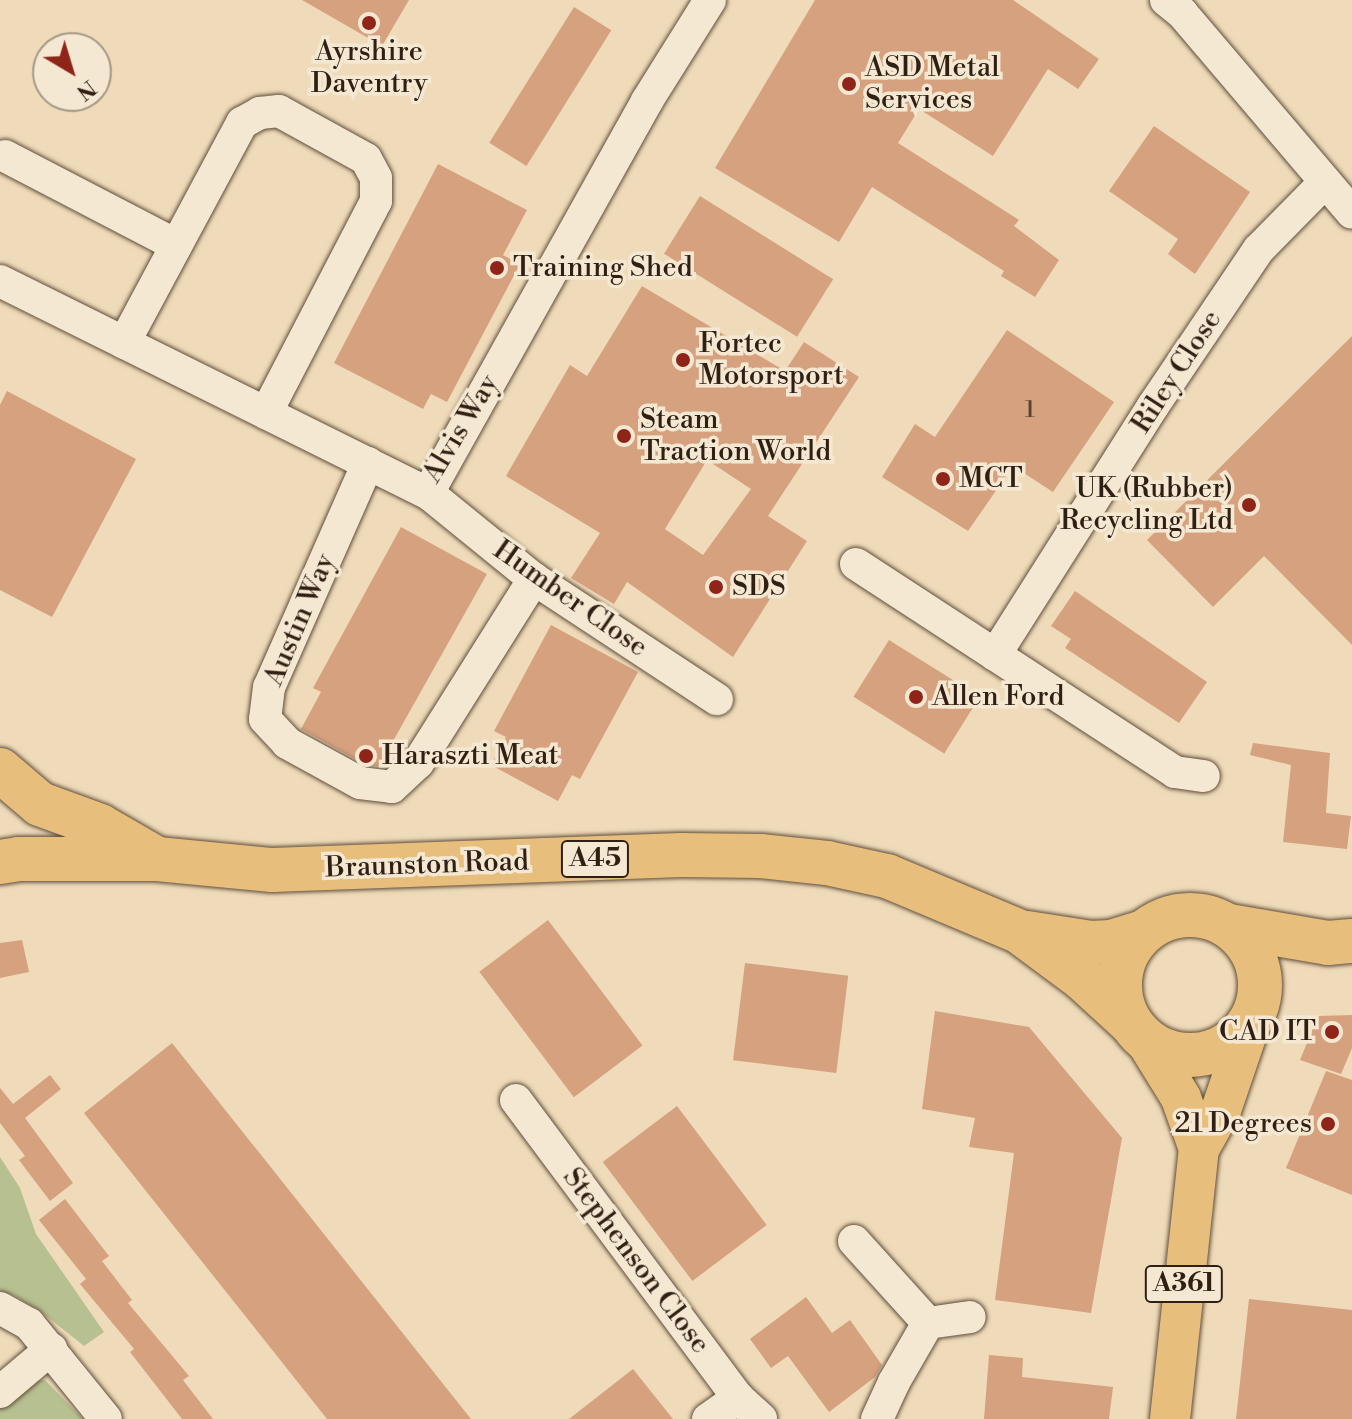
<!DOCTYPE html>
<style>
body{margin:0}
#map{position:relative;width:1352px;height:1419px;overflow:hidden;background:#efdbb9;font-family:"Libre Bodoni",serif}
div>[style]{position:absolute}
.green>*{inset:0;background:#b7c090}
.building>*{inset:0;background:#d6a17f;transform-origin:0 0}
.roads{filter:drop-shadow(0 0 2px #604e3c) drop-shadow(0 0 2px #604e3c)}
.minor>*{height:32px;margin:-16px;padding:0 16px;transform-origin:16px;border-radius:16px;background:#f5e8d2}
.major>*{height:40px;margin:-20px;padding:0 20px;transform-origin:20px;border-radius:20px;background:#e8be7c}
.highway>*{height:44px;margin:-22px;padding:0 22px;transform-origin:22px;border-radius:22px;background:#e8be7c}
.highway>.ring{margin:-22px;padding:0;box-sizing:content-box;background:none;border:44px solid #e8be7c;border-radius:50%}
.dots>*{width:22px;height:22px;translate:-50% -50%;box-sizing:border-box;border:4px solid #f5e8d2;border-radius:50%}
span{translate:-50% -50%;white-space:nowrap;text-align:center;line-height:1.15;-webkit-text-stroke:7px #f5e8d2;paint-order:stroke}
.number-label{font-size:24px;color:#5a402e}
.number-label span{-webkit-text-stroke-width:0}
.shield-label span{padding:2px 6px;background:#f5e8d2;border:2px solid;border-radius:6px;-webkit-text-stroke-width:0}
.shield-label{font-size:26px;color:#301f13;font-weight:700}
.poi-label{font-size:28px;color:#301f13}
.left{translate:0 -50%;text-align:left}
.right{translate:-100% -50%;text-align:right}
.street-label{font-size:28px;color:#301f13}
.north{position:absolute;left:32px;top:32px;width:80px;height:80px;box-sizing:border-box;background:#f5e8d2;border:2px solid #a69886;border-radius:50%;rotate:142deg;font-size:22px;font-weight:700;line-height:32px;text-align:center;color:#301f13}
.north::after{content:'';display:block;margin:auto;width:28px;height:36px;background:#8f2418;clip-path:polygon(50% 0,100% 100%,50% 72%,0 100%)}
</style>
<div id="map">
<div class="green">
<i style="clip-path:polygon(0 1157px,20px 1188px,36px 1234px,104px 1332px,84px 1346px,40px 1311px,14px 1295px,0 1291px)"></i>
<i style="clip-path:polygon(45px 1380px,83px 1419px,0 1419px,0 1408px,37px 1381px)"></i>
</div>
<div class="building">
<i style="clip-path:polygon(302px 0,409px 0,382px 46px)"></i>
<i style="clip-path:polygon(815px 0,1013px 0,1099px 59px,1078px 89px,1048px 69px,993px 156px,919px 109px,898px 143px,1019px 220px,1014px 226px,1059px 260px,1035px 297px,1001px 276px,1004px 271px,872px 187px,839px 242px,715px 168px)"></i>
<i style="left:574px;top:7px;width:44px;height:160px;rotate:32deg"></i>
<i style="clip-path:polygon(1154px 126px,1250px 192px,1195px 274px,1168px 254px,1178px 239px,1109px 191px)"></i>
<i style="clip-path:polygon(438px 164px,527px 210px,503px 255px,520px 264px,447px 402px,431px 394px,423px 409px,334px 363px)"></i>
<i style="left:700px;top:196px;width:157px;height:68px;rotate:32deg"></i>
<i style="clip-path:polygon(evenodd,642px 286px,785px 371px,804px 342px,859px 377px,768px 516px,807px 541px,733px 657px,627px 582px,614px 604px,571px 578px,600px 533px,506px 476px,570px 365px,587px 376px,642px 286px,707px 460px,751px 489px,703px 555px,665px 529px,707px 460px)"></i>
<i style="clip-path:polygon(1007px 330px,1114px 402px,1053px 492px,1013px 466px,968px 531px,882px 477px,915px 424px,935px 437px)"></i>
<i style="clip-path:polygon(1352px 336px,1352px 645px,1264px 556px,1213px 607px,1147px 540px)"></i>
<i style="clip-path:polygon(7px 391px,136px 459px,52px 617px,0 590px,0 405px)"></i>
<i style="clip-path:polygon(401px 527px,487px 574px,379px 766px,366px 765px,301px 729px,321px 692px,313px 688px)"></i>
<i style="clip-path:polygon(1075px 591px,1207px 682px,1179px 723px,1065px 648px,1071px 639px,1051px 626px)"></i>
<i style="clip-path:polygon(551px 625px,638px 672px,580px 779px,572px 775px,558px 801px,491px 765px,506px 737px,494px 731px)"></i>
<i style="left:889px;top:640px;width:107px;height:67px;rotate:32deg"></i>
<i style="clip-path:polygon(1253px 743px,1330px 753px,1326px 813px,1351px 816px,1347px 849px,1283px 842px,1291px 765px,1250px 755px)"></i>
<i style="left:548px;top:920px;width:157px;height:86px;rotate:53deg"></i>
<i style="clip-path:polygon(22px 940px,29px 972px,0 978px,0 943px)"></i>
<i style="left:745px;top:963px;width:104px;height:98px;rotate:7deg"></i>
<i style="clip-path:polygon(935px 1011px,1029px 1027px,1122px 1138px,1091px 1313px,995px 1300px,1014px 1153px,969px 1147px,975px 1118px,922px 1109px)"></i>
<i style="clip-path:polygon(1352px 1015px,1352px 1048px,1341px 1074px,1300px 1060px,1318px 1016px)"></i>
<i style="clip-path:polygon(172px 1043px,471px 1419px,327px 1419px,84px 1113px)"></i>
<i style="clip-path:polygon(1326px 1071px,1352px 1080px,1352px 1195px,1286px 1168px)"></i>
<i style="clip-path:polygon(50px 1075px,61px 1089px,25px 1118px,73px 1183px,50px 1201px,19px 1160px,25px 1156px,0 1123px,0 1088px,13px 1104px)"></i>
<i style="left:677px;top:1106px;width:149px;height:93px;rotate:53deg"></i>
<i style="clip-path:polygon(65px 1199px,109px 1256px,102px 1261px,132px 1300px,128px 1303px,189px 1376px,183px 1380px,213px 1419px,182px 1419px,130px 1352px,134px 1349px,80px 1284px,86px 1279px,39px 1220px)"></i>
<i style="clip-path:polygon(806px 1297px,832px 1333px,850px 1320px,882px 1365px,875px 1377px,829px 1412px,788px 1356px,771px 1368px,750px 1339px)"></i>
<i style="clip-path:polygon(1249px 1299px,1352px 1310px,1352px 1419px,1236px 1419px)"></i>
<i style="clip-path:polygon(989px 1355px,1023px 1358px,1022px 1377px,1113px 1387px,1109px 1419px,984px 1419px)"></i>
<i style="clip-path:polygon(633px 1369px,673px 1419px,569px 1419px)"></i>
</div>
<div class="roads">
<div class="minor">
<i style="left:1166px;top:0;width:21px;rotate:39deg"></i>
<i style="left:1182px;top:13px;width:262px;rotate:49.6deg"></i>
<i style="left:5px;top:156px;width:193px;rotate:27.5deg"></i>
<i style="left:0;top:281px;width:478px;rotate:26.4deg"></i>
<i style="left:428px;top:493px;width:449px;rotate:-60.8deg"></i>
<i style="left:647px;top:101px;width:119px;rotate:-58deg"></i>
<i style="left:124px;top:343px;width:250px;rotate:-61.8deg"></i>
<i style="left:242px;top:123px;width:21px;rotate:-29deg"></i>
<i style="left:260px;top:113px;width:19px;rotate:-6deg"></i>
<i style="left:279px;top:111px;width:99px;rotate:28.9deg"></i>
<i style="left:366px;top:159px;width:21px;rotate:62deg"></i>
<i style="left:376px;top:178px;width:23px;rotate:90deg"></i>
<i style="left:376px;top:201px;width:239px;rotate:117.4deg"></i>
<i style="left:368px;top:463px;width:245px;rotate:113.8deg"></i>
<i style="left:269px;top:687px;width:32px;rotate:97deg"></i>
<i style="left:265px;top:719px;width:33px;rotate:47deg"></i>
<i style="left:287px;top:743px;width:83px;rotate:28.7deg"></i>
<i style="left:360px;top:783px;width:32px;rotate:7deg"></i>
<i style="left:392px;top:787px;width:35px;rotate:-43deg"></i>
<i style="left:418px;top:763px;width:218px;rotate:-57.8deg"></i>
<i style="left:428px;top:493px;width:136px;rotate:39.1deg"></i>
<i style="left:534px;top:579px;width:219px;rotate:33.3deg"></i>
<i style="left:856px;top:564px;width:381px;rotate:33.1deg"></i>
<i style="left:1175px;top:772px;width:29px;rotate:8deg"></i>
<i style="left:995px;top:655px;width:295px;rotate:-57.6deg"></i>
<i style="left:1153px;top:406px;width:189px;rotate:-56deg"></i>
<i style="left:1259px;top:249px;width:93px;rotate:-45.4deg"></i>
<i style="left:516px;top:1100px;width:372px;rotate:53.3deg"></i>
<i style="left:738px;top:1398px;width:31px;rotate:42deg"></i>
<i style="left:854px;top:1241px;width:110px;rotate:47.9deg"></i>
<i style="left:928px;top:1323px;width:42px;rotate:-8.1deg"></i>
<i style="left:0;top:1308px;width:33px;rotate:29deg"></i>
<i style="left:29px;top:1324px;width:122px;rotate:51deg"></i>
<i style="left:0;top:1392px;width:67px;rotate:-40.1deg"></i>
<i style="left:708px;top:1419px;width:37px;rotate:-35deg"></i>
<i style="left:877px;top:1419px;width:41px;rotate:-65.3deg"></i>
<i style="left:894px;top:1382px;width:68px;rotate:-60deg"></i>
</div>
<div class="major">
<i style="left:1144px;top:1038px;width:70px;rotate:58.3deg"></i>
<i style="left:1181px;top:1098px;width:54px;rotate:70.6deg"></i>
<i style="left:1170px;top:1419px;width:272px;rotate:-83.9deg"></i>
<i style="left:1199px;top:1149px;width:45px;rotate:-60.6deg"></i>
<i style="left:1221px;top:1110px;width:99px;rotate:-71.2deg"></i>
</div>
<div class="highway">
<i style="left:0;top:770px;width:52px;rotate:40.4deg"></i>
<i style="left:40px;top:804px;width:64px;rotate:20.1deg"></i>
<i style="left:100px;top:826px;width:66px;rotate:30.1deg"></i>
<i style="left:0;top:862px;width:18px;rotate:-9deg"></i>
<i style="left:18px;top:859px;width:139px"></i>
<i style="left:157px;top:859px;width:116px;rotate:5.5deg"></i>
<i style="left:272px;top:870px;width:409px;rotate:-2.1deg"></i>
<i style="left:681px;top:855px;width:79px;rotate:0.7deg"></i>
<i style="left:760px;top:856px;width:67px;rotate:6deg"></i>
<i style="left:827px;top:863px;width:61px;rotate:12.2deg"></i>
<i style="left:887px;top:876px;width:144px;rotate:22.8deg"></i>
<i style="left:1020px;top:932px;width:79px;rotate:36.7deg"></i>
<i style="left:1083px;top:979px;width:64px;rotate:42.5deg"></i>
<i class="ring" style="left:1120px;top:915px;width:96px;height:96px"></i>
<i style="left:1229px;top:926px;width:100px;rotate:9.7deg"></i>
<i style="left:1328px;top:943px;width:24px;rotate:-5deg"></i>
<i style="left:1027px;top:933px;width:65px;rotate:8.9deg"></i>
<i style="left:1091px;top:943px;width:20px;rotate:-3deg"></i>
<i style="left:1111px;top:942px;width:34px;rotate:-17deg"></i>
</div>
</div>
<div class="dots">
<i style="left:369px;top:23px;background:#8f2418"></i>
<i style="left:849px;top:84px;background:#8f2418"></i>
<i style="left:497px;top:268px;background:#8f2418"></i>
<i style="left:683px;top:360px;background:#8f2418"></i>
<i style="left:624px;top:436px;background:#8f2418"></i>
<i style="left:943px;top:479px;background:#8f2418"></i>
<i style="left:1249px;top:505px;background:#8f2418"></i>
<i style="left:716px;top:587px;background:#8f2418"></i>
<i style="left:916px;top:697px;background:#8f2418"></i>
<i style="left:366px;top:756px;background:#8f2418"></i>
<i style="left:1332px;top:1032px;background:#8f2418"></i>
<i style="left:1328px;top:1124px;background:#8f2418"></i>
</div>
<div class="number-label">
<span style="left:1030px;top:411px">1</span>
</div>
<div class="shield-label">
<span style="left:595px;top:859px">A45</span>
<span style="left:1184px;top:1284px">A361</span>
</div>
<div class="poi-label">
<span style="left:369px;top:68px">Ayrshire<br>Daventry</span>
<span class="left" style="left:865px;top:84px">ASD Metal<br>Services</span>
<span class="left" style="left:513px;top:268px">Training Shed</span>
<span class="left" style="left:699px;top:360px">Fortec<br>Motorsport</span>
<span class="left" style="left:640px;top:436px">Steam<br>Traction World</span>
<span class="left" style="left:959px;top:479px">MCT</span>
<span class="right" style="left:1233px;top:505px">UK (Rubber)<br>Recycling Ltd</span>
<span class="left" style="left:732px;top:587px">SDS</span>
<span class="left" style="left:932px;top:697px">Allen Ford</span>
<span class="left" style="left:382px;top:756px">Haraszti Meat</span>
<span class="right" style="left:1316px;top:1032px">CAD IT</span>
<span class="right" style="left:1312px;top:1124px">21 Degrees</span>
</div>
<div class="street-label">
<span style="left:1177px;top:372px;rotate:-57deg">Riley Close</span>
<span style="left:461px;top:429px;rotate:-59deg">Alvis Way</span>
<span style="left:570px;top:599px;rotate:35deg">Humber Close</span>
<span style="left:300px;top:620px;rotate:-67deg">Austin Way</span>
<span style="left:427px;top:865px;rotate:-2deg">Braunston Road</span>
<span style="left:636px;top:1261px;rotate:53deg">Stephenson Close</span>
</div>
<div class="north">N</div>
</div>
